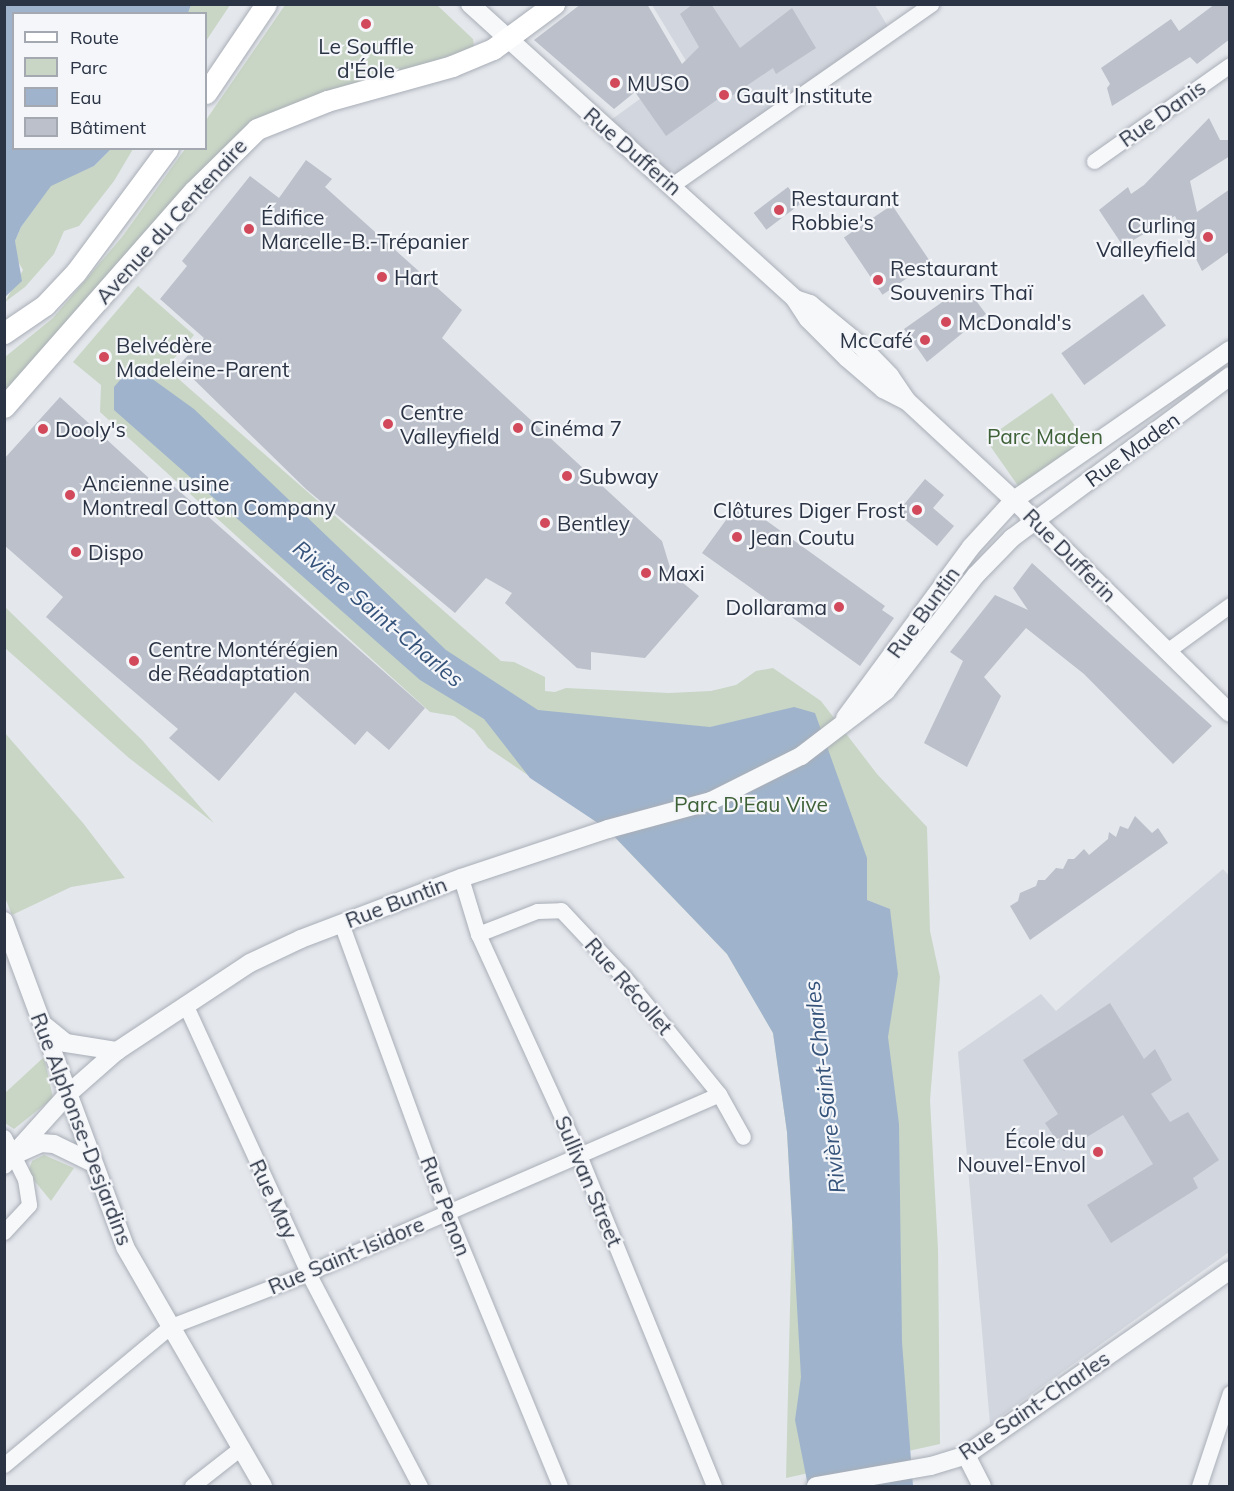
<!DOCTYPE html>
<meta charset="utf-8">
<style>
body{margin:0}
#map{position:relative;width:1234px;height:1491px;overflow:hidden;background:#e4e7ec;font-family:Mulish,sans-serif}
div>[style]{position:absolute}
.built>*{inset:0;background:#d2d6de}
.green>*{inset:0;background:#c9d6c5;transform-origin:0 0}
.water>*{inset:0;background:#9fb4cc}
.building>*{inset:0;background:#bbc0ca;transform-origin:0 0}
.roads{filter:drop-shadow(0 0 2px #a9aeb7) drop-shadow(0 0 2px #a9aeb7)}
.minor>*{height:15px;margin:-7.5px;padding:0 7.5px;transform-origin:7.5px;border-radius:7.5px;background:#f7f8fa}
.tertiary>*{height:18px;margin:-9px;padding:0 9px;transform-origin:9px;border-radius:9px;background:#f7f8fa}
.secondary>*{height:21px;margin:-10.5px;padding:0 10.5px;transform-origin:10.5px;border-radius:10.5px;background:#fff}
.dots>*{width:16px;height:16px;translate:-50% -50%;box-sizing:border-box;border:3px solid #f4f6f9;border-radius:50%}
span{translate:-50% -50%;white-space:nowrap;text-align:center;line-height:1.15;-webkit-text-stroke:4.5px #f4f6f9;paint-order:stroke}
.poi-label{font-size:21px;color:#2b3445}
.left{translate:0 -50%;text-align:left}
.right{translate:-100% -50%;text-align:right}
.street-label{font-size:21px;color:#2b3445}
.park-label{font-size:21px;color:#3f6138}
.water-label{font-size:22px;color:#34527a;font-style:italic}
.frame{position:absolute;inset:0;border:6px solid #2b3445;pointer-events:none}
.legend{position:absolute;left:12px;top:12px;width:195px;height:138px;box-sizing:border-box;background:#f4f6f9;border:2px solid #a4a8b1;margin:0;padding:8px 10px;list-style:none;font-size:18px;color:#2b3445}
.legend li{display:flex;align-items:center;gap:12px;height:30px}
.legend b{width:30px;border:2px solid #a4a8b1}
</style>
<div id="map">
<div class="built">
<i style="clip-path:polygon(652px 5px,875px 5px,891px 32px,672px 185px,604px 125px,688px 64px)"></i>
<i style="clip-path:polygon(1223px 869px,1229px 876px,1229px 1252px,990px 1424px,958px 1052px,1041px 994px,1056px 1011px)"></i>
</div>
<div class="green">
<i style="clip-path:polygon(191px 5px,230px 5px,206px 41px,206px 14px,188px 13px)"></i>
<i style="clip-path:polygon(285px 5px,437px 5px,473px 39px,474px 48px,284px 110px,5px 398px,5px 357px,53px 318px,122px 237px,185px 149px,206px 148px,206px 120px)"></i>
<i style="clip-path:polygon(111px 149px,133px 149px,114px 181px,79px 226px,64px 231px,54px 254px,25px 287px,5px 302px,23px 270px,15px 256px,15px 241px,21px 227px,51px 185px,94px 166px)"></i>
<i style="clip-path:polygon(138px 286px,194px 335px,166px 368px,501px 661px,514px 662px,545px 677px,545px 691px,555px 692px,566px 688px,669px 693px,711px 691px,736px 685px,756px 671px,773px 668px,821px 701px,877px 774px,927px 827px,930px 931px,940px 977px,930px 1100px,938px 1249px,940px 1444px,786px 1478px,792px 1223px,787px 1132px,773px 1033px,727px 954px,607px 829px,488px 748px,474px 730px,454px 716px,430px 712px,100px 412px,101px 385px,73px 362px)"></i>
<i style="left:1052px;top:393px;width:61px;height:81px;rotate:55deg"></i>
<i style="clip-path:polygon(4px 606px,142px 740px,214px 823px,129px 758px,5px 648px)"></i>
<i style="clip-path:polygon(5px 733px,83px 823px,125px 878px,71px 887px,12px 915px,4px 895px)"></i>
<i style="clip-path:polygon(44px 1057px,53px 1098px,14px 1129px,5px 1123px,5px 1093px)"></i>
<i style="clip-path:polygon(44px 1155px,74px 1168px,51px 1201px,28px 1173px,32px 1161px)"></i>
</div>
<div class="water">
<i style="clip-path:polygon(5px 4px,191px 5px,188px 13px,14px 14px,14px 148px,111px 149px,94px 166px,51px 186px,21px 227px,15px 241px,22px 281px,5px 297px)"></i>
<i style="clip-path:polygon(133px 365px,194px 409px,446px 650px,538px 710px,710px 727px,794px 707px,815px 713px,867px 858px,867px 900px,890px 909px,898px 974px,888px 1037px,899px 1124px,902px 1342px,913px 1486px,808px 1486px,795px 1420px,801px 1377px,787px 1132px,773px 1033px,727px 954px,607px 829px,530px 778px,484px 719px,420px 680px,114px 410px,114px 387px)"></i>
</div>
<div class="building">
<i style="clip-path:polygon(581px 4px,647px 4px,682px 64px,699px 47px,680px 14px,693px 4px,711px 4px,740px 48px,792px 8px,816px 48px,776px 74px,773px 68px,724px 101px,721px 97px,666px 136px,635px 92px,614px 109px,534px 40px)"></i>
<i style="clip-path:polygon(1215px 4px,1230px 4px,1230px 39px,1197px 64px,1190px 57px,1112px 106px,1107px 88px,1110px 84px,1101px 68px,1171px 19px,1179px 31px)"></i>
<i style="clip-path:polygon(1209px 118px,1220px 140px,1230px 140px,1230px 156px,1190px 181px,1197px 212px,1230px 189px,1230px 251px,1202px 271px,1175px 216px,1123px 246px,1099px 210px,1128px 187px,1131px 194px,1144px 185px)"></i>
<i style="clip-path:polygon(306px 160px,332px 179px,325px 187px,462px 310px,442px 338px,662px 541px,672px 574px,699px 596px,645px 658px,591px 652px,591px 670px,577px 668px,505px 603px,512px 593px,486px 578px,455px 613px,306px 489px,179px 365px,204px 338px,160px 299px,187px 266px,182px 261px,250px 176px,279px 198px)"></i>
<i style="left:788px;top:187px;width:21px;height:43px;rotate:53deg"></i>
<i style="left:892px;top:205px;width:69px;height:58px;rotate:56deg"></i>
<i style="clip-path:polygon(965px 286px,986px 314px,927px 362px,904px 329px)"></i>
<i style="left:1143px;top:294px;width:39px;height:101px;rotate:54deg"></i>
<i style="clip-path:polygon(60px 397px,162px 490px,169px 482px,425px 708px,389px 750px,367px 731px,355px 745px,295px 692px,219px 781px,169px 738px,178px 729px,46px 617px,63px 597px,4px 545px,4px 459px)"></i>
<i style="clip-path:polygon(925px 479px,944px 495px,933px 508px,954px 526px,937px 546px,897px 513px)"></i>
<i style="clip-path:polygon(746px 506px,885px 606px,882px 610px,894px 618px,860px 666px,702px 553px,734px 509px,740px 513px)"></i>
<i style="clip-path:polygon(1032px 563px,1212px 726px,1173px 764px,1084px 674px,1026px 628px,984px 677px,1001px 696px,967px 767px,924px 743px,963px 661px,950px 652px,995px 595px,1028px 610px,1013px 588px)"></i>
<i style="clip-path:polygon(1135px 816px,1152px 833px,1158px 828px,1168px 843px,1030px 940px,1010px 906px,1018px 901px,1020px 893px,1036px 886px,1038px 880px,1045px 880px,1056px 868px,1063px 869px,1068px 859px,1074px 859px,1084px 849px,1089px 855px,1108px 839px,1109px 832px,1116px 837px,1120px 826px,1128px 829px)"></i>
<i style="clip-path:polygon(1110px 1003px,1144px 1059px,1155px 1049px,1172px 1080px,1151px 1094px,1170px 1122px,1188px 1112px,1219px 1160px,1193px 1178px,1198px 1188px,1111px 1243px,1087px 1205px,1153px 1164px,1123px 1115px,1064px 1151px,1045px 1123px,1058px 1114px,1023px 1060px)"></i>
</div>
<div class="roads">
<div class="minor">
<i style="left:1094px;top:161px;width:166px;rotate:-35.2deg"></i>
<i style="left:672px;top:185px;width:316px;rotate:-34.9deg"></i>
<i style="left:1167px;top:651px;width:78px;rotate:-36.1deg"></i>
<i style="left:461px;top:878px;width:59px;rotate:73.1deg"></i>
<i style="left:478px;top:934px;width:243px;rotate:65.4deg"></i>
<i style="left:579px;top:1155px;width:357px;rotate:67.8deg"></i>
<i style="left:341px;top:923px;width:308px;rotate:69.9deg"></i>
<i style="left:447px;top:1212px;width:296px;rotate:67.6deg"></i>
<i style="left:478px;top:934px;width:63px;rotate:-21.3deg"></i>
<i style="left:537px;top:911px;width:24px;rotate:-2deg"></i>
<i style="left:561px;top:910px;width:92px;rotate:46.8deg"></i>
<i style="left:624px;top:977px;width:151px;rotate:50.9deg"></i>
<i style="left:719px;top:1094px;width:49px;rotate:60.8deg"></i>
<i style="left:185px;top:1004px;width:296px;rotate:65.4deg"></i>
<i style="left:308px;top:1273px;width:241px;rotate:62.3deg"></i>
<i style="left:4px;top:1137px;width:47px;rotate:63.4deg"></i>
<i style="left:25px;top:1179px;width:26px;rotate:81deg"></i>
<i style="left:29px;top:1205px;width:37px;rotate:133deg"></i>
<i style="left:4px;top:1465px;width:217px;rotate:-39.8deg"></i>
<i style="left:171px;top:1326px;width:147px;rotate:-21.1deg"></i>
<i style="left:308px;top:1273px;width:448px;rotate:-23.5deg"></i>
<i style="left:192px;top:1486px;width:63px;rotate:-38deg"></i>
<i style="left:1199px;top:1486px;width:98px;rotate:-71.6deg"></i>
</div>
<div class="tertiary">
<i style="left:470px;top:4px;width:439px;rotate:42.2deg"></i>
<i style="left:795px;top:299px;width:24px;rotate:57deg"></i>
<i style="left:808px;top:319px;width:55px;rotate:45deg"></i>
<i style="left:847px;top:358px;width:48px;rotate:40.7deg"></i>
<i style="left:883px;top:389px;width:27px;rotate:27deg"></i>
<i style="left:795px;top:299px;width:16px;rotate:18deg"></i>
<i style="left:810px;top:304px;width:65px;rotate:39.4deg"></i>
<i style="left:860px;top:345px;width:43px;rotate:45.9deg"></i>
<i style="left:890px;top:376px;width:30px;rotate:56deg"></i>
<i style="left:907px;top:401px;width:146px;rotate:42.8deg"></i>
<i style="left:1014px;top:500px;width:303px;rotate:44.6deg"></i>
<i style="left:845px;top:718px;width:212px;rotate:-53.6deg"></i>
<i style="left:971px;top:547px;width:64px;rotate:-47.5deg"></i>
<i style="left:1014px;top:500px;width:263px;rotate:-34.8deg"></i>
<i style="left:4px;top:921px;width:348px;rotate:69.6deg"></i>
<i style="left:125px;top:1247px;width:276px;rotate:60deg"></i>
<i style="left:45px;top:1026px;width:27px;rotate:39deg"></i>
<i style="left:66px;top:1043px;width:52px;rotate:8.9deg"></i>
<i style="left:21px;top:1152px;width:22px;rotate:-24deg"></i>
<i style="left:41px;top:1143px;width:13px;rotate:4deg"></i>
<i style="left:54px;top:1144px;width:41px;rotate:25.9deg"></i>
<i style="left:4px;top:1165px;width:96px;rotate:-48deg"></i>
<i style="left:68px;top:1094px;width:65px;rotate:-41.3deg"></i>
<i style="left:117px;top:1051px;width:159px;rotate:-33.5deg"></i>
<i style="left:250px;top:963px;width:56px;rotate:-25.2deg"></i>
<i style="left:301px;top:939px;width:171px;rotate:-20.9deg"></i>
<i style="left:461px;top:878px;width:155px;rotate:-18.4deg"></i>
<i style="left:608px;top:829px;width:107px;rotate:-15.2deg"></i>
<i style="left:711px;top:801px;width:101px;rotate:-26.6deg"></i>
<i style="left:801px;top:756px;width:107px;rotate:-37.4deg"></i>
<i style="left:886px;top:691px;width:147px;rotate:-52.2deg"></i>
<i style="left:976px;top:575px;width:52px;rotate:-45.8deg"></i>
<i style="left:1012px;top:538px;width:272px;rotate:-36.6deg"></i>
<i style="left:966px;top:1455px;width:35px;rotate:63deg"></i>
<i style="left:816px;top:1486px;width:117px;rotate:-9.9deg"></i>
<i style="left:931px;top:1466px;width:37px;rotate:-17deg"></i>
<i style="left:966px;top:1455px;width:322px;rotate:-35deg"></i>
</div>
<div class="secondary">
<i style="left:206px;top:93px;width:107px;rotate:-56deg"></i>
<i style="left:4px;top:333px;width:50px;rotate:-34.3deg"></i>
<i style="left:45px;top:305px;width:45px;rotate:-46.8deg"></i>
<i style="left:76px;top:272px;width:154px;rotate:-53.4deg"></i>
<i style="left:4px;top:407px;width:288px;rotate:-48.7deg"></i>
<i style="left:194px;top:191px;width:88px;rotate:-44.5deg"></i>
<i style="left:257px;top:129px;width:75px;rotate:-21.8deg"></i>
<i style="left:327px;top:101px;width:130px;rotate:-15.6deg"></i>
<i style="left:452px;top:66px;width:44px;rotate:-22.5deg"></i>
<i style="left:493px;top:49px;width:76px;rotate:-36.4deg"></i>
</div>
</div>
<div class="dots">
<i style="left:366px;top:24px;background:#d1495b"></i>
<i style="left:615px;top:83px;background:#d1495b"></i>
<i style="left:724px;top:95px;background:#d1495b"></i>
<i style="left:779px;top:210px;background:#d1495b"></i>
<i style="left:249px;top:229px;background:#d1495b"></i>
<i style="left:1208px;top:237px;background:#d1495b"></i>
<i style="left:382px;top:277px;background:#d1495b"></i>
<i style="left:878px;top:280px;background:#d1495b"></i>
<i style="left:946px;top:322px;background:#d1495b"></i>
<i style="left:925px;top:340px;background:#d1495b"></i>
<i style="left:104px;top:357px;background:#d1495b"></i>
<i style="left:388px;top:424px;background:#d1495b"></i>
<i style="left:518px;top:428px;background:#d1495b"></i>
<i style="left:43px;top:429px;background:#d1495b"></i>
<i style="left:567px;top:476px;background:#d1495b"></i>
<i style="left:70px;top:495px;background:#d1495b"></i>
<i style="left:917px;top:510px;background:#d1495b"></i>
<i style="left:545px;top:523px;background:#d1495b"></i>
<i style="left:737px;top:537px;background:#d1495b"></i>
<i style="left:76px;top:552px;background:#d1495b"></i>
<i style="left:646px;top:573px;background:#d1495b"></i>
<i style="left:839px;top:607px;background:#d1495b"></i>
<i style="left:134px;top:661px;background:#d1495b"></i>
<i style="left:1098px;top:1152px;background:#d1495b"></i>
</div>
<div class="poi-label">
<span style="left:366px;top:58px">Le Souffle<br>d'Éole</span>
<span class="left" style="left:627px;top:83px">MUSO</span>
<span class="left" style="left:736px;top:95px">Gault Institute</span>
<span class="left" style="left:791px;top:210px">Restaurant<br>Robbie's</span>
<span class="left" style="left:261px;top:229px">Édifice<br>Marcelle-B.-Trépanier</span>
<span class="right" style="left:1196px;top:237px">Curling<br>Valleyfield</span>
<span class="left" style="left:890px;top:280px">Restaurant<br>Souvenirs Thaï</span>
<span class="left" style="left:394px;top:277px">Hart</span>
<span class="left" style="left:958px;top:322px">McDonald's</span>
<span class="right" style="left:913px;top:340px">McCafé</span>
<span class="left" style="left:116px;top:357px">Belvédère<br>Madeleine-Parent</span>
<span class="left" style="left:400px;top:424px">Centre<br>Valleyfield</span>
<span class="left" style="left:530px;top:428px">Cinéma 7</span>
<span class="left" style="left:55px;top:429px">Dooly's</span>
<span class="left" style="left:579px;top:476px">Subway</span>
<span class="left" style="left:82px;top:495px">Ancienne usine<br>Montreal Cotton Company</span>
<span class="right" style="left:905px;top:510px">Clôtures Diger Frost</span>
<span class="left" style="left:557px;top:523px">Bentley</span>
<span class="left" style="left:749px;top:537px">Jean Coutu</span>
<span class="left" style="left:88px;top:552px">Dispo</span>
<span class="left" style="left:658px;top:573px">Maxi</span>
<span class="right" style="left:827px;top:607px">Dollarama</span>
<span class="left" style="left:148px;top:661px">Centre Montérégien<br>de Réadaptation</span>
<span class="right" style="left:1086px;top:1152px">École du<br>Nouvel-Envol</span>
</div>
<div class="street-label">
<span style="left:1162px;top:113px;rotate:-35deg">Rue Danis</span>
<span style="left:633px;top:151px;rotate:41deg">Rue Dufferin</span>
<span style="left:171px;top:221px;rotate:-48deg">Avenue du Centenaire</span>
<span style="left:1132px;top:449px;rotate:-36deg">Rue Maden</span>
<span style="left:1070px;top:555px;rotate:45deg">Rue Dufferin</span>
<span style="left:923px;top:612px;rotate:-54deg">Rue Buntin</span>
<span style="left:396px;top:902px;rotate:-21deg">Rue Buntin</span>
<span style="left:629px;top:986px;rotate:49deg">Rue Récollet</span>
<span style="left:82px;top:1129px;rotate:69deg">Rue Alphonse-Desjardins</span>
<span style="left:589px;top:1181px;rotate:67deg">Sullivan Street</span>
<span style="left:274px;top:1199px;rotate:65deg">Rue May</span>
<span style="left:446px;top:1206px;rotate:69deg">Rue Penon</span>
<span style="left:346px;top:1255px;rotate:-23deg">Rue Saint-Isidore</span>
<span style="left:1034px;top:1405px;rotate:-34deg">Rue Saint-Charles</span>
</div>
<div class="park-label">
<span style="left:1045px;top:436px">Parc Maden</span>
<span style="left:751px;top:804px">Parc D'Eau Vive</span>
</div>
<div class="water-label">
<span style="left:378px;top:614px;rotate:40deg">Rivière Saint-Charles</span>
<span style="left:825px;top:1087px;rotate:-97deg">Rivière Saint-Charles</span>
</div>
<div class="frame"></div>
<ul class="legend">
<li><b style="height:8px;background:#fff"></b>Route</li>
<li><b style="height:16px;background:#c9d6c5"></b>Parc</li>
<li><b style="height:16px;background:#9fb4cc"></b>Eau</li>
<li><b style="height:16px;background:#bbc0ca"></b>Bâtiment</li>
</ul>
</div>
